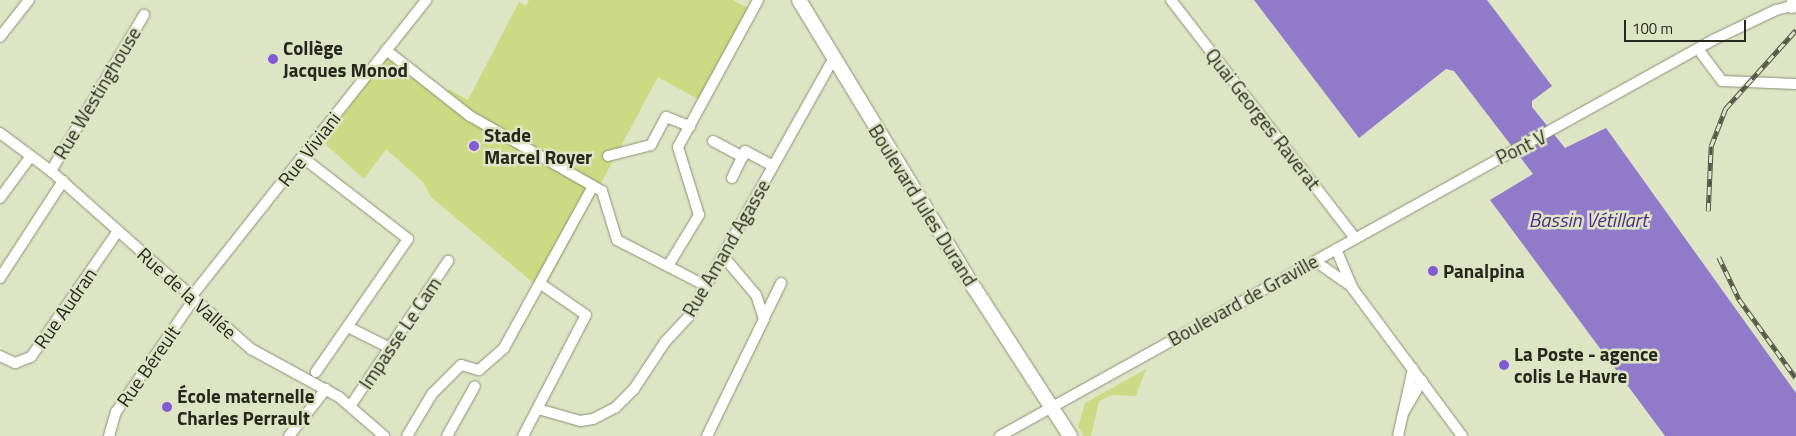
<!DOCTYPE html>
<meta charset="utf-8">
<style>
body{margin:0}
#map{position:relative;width:1796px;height:436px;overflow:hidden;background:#dee5c5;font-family:"Titillium Web",sans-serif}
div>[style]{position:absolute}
.green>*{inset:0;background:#cbda83}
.water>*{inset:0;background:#8f7bc9}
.roads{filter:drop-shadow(0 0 1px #8b9174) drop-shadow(0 0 1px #8b9174)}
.minor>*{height:10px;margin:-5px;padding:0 5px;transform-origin:5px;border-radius:5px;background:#fff}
.major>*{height:14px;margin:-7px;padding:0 7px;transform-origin:7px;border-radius:7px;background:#fff}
.rail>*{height:4.5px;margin-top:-2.25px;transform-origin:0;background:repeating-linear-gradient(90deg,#dee5c5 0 8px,#545746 0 16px);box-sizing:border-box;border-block:1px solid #545746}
.dots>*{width:14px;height:14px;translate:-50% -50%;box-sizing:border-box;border:2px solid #dee5c5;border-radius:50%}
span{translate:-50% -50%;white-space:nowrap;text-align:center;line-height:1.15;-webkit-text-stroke:5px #dee5c5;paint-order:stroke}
.poi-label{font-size:19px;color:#26281c;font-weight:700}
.left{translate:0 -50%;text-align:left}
.street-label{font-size:19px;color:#26281c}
.water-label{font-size:20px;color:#4e2e8b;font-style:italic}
.scale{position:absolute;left:1624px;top:20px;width:122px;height:22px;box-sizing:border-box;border:2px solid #26281c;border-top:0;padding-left:6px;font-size:15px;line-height:18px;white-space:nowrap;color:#26281c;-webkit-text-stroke:4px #dee5c5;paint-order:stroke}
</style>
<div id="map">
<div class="green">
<i style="clip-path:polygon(529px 0,733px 0,748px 8px,699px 100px,658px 77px,543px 291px,431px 197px,423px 182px,386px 149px,364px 179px,323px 142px,394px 48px,441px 92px,450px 90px,468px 100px,519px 2px,526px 6px)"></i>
<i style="clip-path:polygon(1146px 369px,1136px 396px,1112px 395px,1099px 401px,1091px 436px,1084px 436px,1078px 427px,1085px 403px)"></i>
</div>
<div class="water">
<i style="clip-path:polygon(1254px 0,1487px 0,1552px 86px,1532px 101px,1532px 107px,1565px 148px,1606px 128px,1796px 393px,1796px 436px,1665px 436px,1490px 200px,1533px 174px,1454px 71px,1446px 69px,1359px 138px)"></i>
</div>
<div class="roads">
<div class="minor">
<i style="left:1171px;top:0;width:301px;rotate:52.3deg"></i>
<i style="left:0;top:37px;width:47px;rotate:-51.9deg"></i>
<i style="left:1698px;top:49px;width:40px;rotate:53deg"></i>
<i style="left:1722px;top:81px;width:74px;rotate:2.3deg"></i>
<i style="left:386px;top:50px;width:107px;rotate:38.2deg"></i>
<i style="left:470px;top:116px;width:152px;rotate:29.6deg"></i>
<i style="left:602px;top:191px;width:51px;rotate:73deg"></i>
<i style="left:617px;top:240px;width:100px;rotate:27.3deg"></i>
<i style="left:0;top:133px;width:64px;rotate:36.7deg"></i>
<i style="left:51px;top:171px;width:268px;rotate:41.7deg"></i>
<i style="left:251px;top:349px;width:100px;rotate:28.6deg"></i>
<i style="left:339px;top:397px;width:60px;rotate:40.9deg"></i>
<i style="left:713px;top:141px;width:34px;rotate:28deg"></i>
<i style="left:608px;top:156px;width:44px;rotate:-14.3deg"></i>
<i style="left:651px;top:145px;width:32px;rotate:-62deg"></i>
<i style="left:666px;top:117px;width:26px;rotate:21deg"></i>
<i style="left:302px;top:157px;width:134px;rotate:37.7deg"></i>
<i style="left:408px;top:239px;width:162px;rotate:124.7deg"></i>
<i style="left:51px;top:171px;width:182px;rotate:-59.2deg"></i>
<i style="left:732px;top:178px;width:30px;rotate:-64deg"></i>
<i style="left:745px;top:151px;width:32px;rotate:28deg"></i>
<i style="left:0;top:198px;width:52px;rotate:-53.6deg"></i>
<i style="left:1336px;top:249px;width:43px;rotate:67deg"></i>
<i style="left:1353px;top:289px;width:183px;rotate:53.4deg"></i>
<i style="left:1315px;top:261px;width:44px;rotate:34.8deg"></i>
<i style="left:668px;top:266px;width:60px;rotate:-58.7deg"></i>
<i style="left:699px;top:215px;width:71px;rotate:-107.2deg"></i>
<i style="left:678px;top:147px;width:167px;rotate:-61.4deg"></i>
<i style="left:0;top:278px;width:116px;rotate:-57deg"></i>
<i style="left:191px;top:297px;width:379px;rotate:-51.6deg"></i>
<i style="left:764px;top:318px;width:39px;rotate:-64deg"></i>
<i style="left:348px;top:327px;width:47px;rotate:26.6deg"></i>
<i style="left:0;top:356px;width:17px;rotate:25deg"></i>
<i style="left:15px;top:363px;width:17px;rotate:-21deg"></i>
<i style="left:31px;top:357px;width:153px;rotate:-55.4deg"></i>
<i style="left:351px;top:405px;width:174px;rotate:-56deg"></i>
<i style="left:538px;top:409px;width:44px;rotate:15.9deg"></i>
<i style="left:580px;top:421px;width:13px;rotate:-9deg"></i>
<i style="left:593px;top:419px;width:25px;rotate:-27deg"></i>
<i style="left:615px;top:408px;width:27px;rotate:-45deg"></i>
<i style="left:634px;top:389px;width:56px;rotate:-56.6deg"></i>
<i style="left:665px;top:342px;width:35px;rotate:-47deg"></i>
<i style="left:689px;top:316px;width:296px;rotate:-60.7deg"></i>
<i style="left:1405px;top:410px;width:34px;rotate:-60deg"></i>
<i style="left:109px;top:436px;width:25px;rotate:-74deg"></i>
<i style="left:116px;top:412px;width:137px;rotate:-55.4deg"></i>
<i style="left:289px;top:436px;width:60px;rotate:-51.8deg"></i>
<i style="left:407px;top:436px;width:49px;rotate:-59.2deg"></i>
<i style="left:432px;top:394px;width:41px;rotate:-45deg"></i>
<i style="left:461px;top:365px;width:19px;rotate:16deg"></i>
<i style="left:479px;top:370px;width:33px;rotate:-41deg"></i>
<i style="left:504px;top:348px;width:185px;rotate:-61.2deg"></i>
<i style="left:447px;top:436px;width:57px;rotate:-60.8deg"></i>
<i style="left:523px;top:436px;width:136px;rotate:-62.5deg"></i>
<i style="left:586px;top:315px;width:55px;rotate:-145.4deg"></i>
<i style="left:707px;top:436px;width:130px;rotate:-64deg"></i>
<i style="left:764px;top:319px;width:25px;rotate:-108deg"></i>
<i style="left:756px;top:295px;width:51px;rotate:-130.2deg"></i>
<i style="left:1000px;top:436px;width:816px;rotate:-29.05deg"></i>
<i style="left:1713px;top:40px;width:70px;rotate:-25.5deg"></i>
<i style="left:1776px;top:10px;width:21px;rotate:-14deg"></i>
<i style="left:1398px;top:436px;width:69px;rotate:-77.4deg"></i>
</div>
<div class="major">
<i style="left:799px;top:0;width:338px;rotate:58.7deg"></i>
<i style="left:975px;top:289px;width:175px;rotate:57.1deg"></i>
<i style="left:1792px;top:6px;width:7px;rotate:-56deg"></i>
</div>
</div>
<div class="rail">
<i style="left:1708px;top:211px;width:65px;rotate:-87.4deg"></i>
<i style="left:1711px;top:146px;width:40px;rotate:-69deg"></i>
<i style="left:1725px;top:109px;width:106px;rotate:-48.1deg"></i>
<i style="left:1719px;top:257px;width:47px;rotate:64.5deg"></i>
<i style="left:1739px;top:299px;width:97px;rotate:54.2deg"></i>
</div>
<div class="dots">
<i style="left:273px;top:59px;background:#815bd5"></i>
<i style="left:474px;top:146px;background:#815bd5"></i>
<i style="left:1433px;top:271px;background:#815bd5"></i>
<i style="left:1504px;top:365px;background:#815bd5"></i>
<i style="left:167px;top:407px;background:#815bd5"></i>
</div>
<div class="poi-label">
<span class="left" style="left:283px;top:59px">Collège<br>Jacques Monod</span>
<span class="left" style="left:484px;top:146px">Stade<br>Marcel Royer</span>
<span class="left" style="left:1443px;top:271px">Panalpina</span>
<span class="left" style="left:1514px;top:365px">La Poste - agence<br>colis Le Havre</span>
<span class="left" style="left:177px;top:407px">École maternelle<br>Charles Perrault</span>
</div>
<div class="street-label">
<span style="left:97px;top:93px;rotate:-59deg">Rue Westinghouse</span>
<span style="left:1263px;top:119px;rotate:52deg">Quai Georges Raverat</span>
<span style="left:1521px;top:147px;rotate:-26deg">Pont V</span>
<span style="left:309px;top:149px;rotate:-52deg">Rue Viviani</span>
<span style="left:923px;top:205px;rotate:58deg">Boulevard Jules Durand</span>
<span style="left:726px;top:248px;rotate:-60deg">Rue Amand Agasse</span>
<span style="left:187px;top:293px;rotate:42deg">Rue de la Vallée</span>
<span style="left:1243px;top:300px;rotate:-29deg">Boulevard de Graville</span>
<span style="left:65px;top:308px;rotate:-55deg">Rue Audran</span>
<span style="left:400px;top:333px;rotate:-56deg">Impasse Le Cam</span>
<span style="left:148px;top:366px;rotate:-55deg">Rue Béreult</span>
</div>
<div class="water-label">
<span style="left:1588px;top:219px">Bassin Vétillart</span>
</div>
<div class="scale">100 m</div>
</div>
